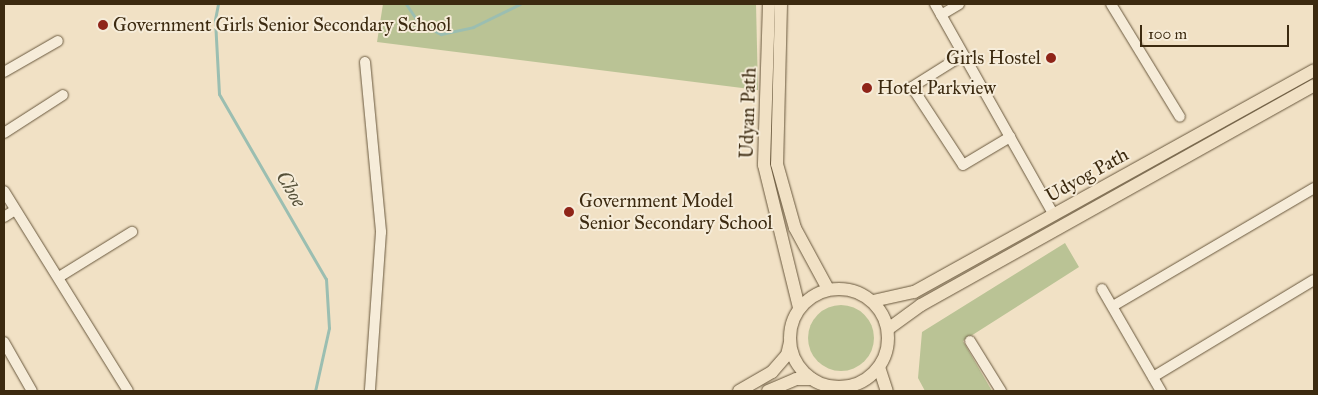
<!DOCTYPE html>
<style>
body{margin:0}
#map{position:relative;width:1318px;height:395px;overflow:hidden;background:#f1e1c5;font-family:"IM FELL Great Primer",serif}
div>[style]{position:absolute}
.green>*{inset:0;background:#bac395}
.round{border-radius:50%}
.stream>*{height:3px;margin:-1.5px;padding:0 1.5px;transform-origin:1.5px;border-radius:1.5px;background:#9bbeb1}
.roads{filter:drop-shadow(0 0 1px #69583d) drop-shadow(0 0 1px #69583d)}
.minor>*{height:10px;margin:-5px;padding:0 5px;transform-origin:5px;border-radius:5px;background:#f6ecd9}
.major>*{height:12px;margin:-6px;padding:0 6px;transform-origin:6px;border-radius:6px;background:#f1e1c5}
.major>.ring{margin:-6px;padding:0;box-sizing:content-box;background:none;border:12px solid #f1e1c5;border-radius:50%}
.dots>*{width:14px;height:14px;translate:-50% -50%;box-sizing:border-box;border:2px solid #f6ecd9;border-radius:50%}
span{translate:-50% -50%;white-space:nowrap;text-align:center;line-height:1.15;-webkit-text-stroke:4px #f6ecd9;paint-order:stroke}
.poi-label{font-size:19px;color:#3c2a10}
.left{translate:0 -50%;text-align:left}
.right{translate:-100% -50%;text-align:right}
.street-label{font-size:19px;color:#3c2a10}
.water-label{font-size:20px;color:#544f38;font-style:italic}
.frame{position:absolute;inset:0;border:5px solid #3c2a10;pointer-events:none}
.scale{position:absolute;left:1140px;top:25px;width:149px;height:22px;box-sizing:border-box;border:2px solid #3c2a10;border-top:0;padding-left:6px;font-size:15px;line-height:18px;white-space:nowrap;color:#3c2a10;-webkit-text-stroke:4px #f6ecd9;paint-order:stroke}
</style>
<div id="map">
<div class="green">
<i style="clip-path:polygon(383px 4px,756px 4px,758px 90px,377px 42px)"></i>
<i style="clip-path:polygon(1065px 243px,1079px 267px,963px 341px,992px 391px,925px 391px,918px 378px,922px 332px)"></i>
<i class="round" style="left:808px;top:305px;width:66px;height:66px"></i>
</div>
<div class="stream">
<i style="left:218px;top:4px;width:16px;rotate:101deg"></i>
<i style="left:215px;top:20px;width:74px;rotate:86.9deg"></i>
<i style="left:219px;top:94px;width:214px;rotate:60deg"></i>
<i style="left:326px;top:279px;width:49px;rotate:86.5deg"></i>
<i style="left:329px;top:328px;width:65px;rotate:102.5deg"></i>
<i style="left:406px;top:4px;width:22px;rotate:56deg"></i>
<i style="left:418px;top:22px;width:26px;rotate:28deg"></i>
<i style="left:441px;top:34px;width:33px;rotate:-12deg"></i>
<i style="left:473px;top:27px;width:52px;rotate:-26.1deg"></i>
</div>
<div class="roads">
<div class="minor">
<i style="left:935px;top:4px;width:242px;rotate:60.6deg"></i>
<i style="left:1111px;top:4px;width:132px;rotate:58.6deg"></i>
<i style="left:941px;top:15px;width:21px;rotate:-31deg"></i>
<i style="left:963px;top:55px;width:60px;rotate:147.9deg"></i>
<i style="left:912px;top:87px;width:93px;rotate:56.8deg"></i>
<i style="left:963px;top:165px;width:55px;rotate:-30.8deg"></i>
<i style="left:365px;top:62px;width:171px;rotate:84.6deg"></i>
<i style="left:381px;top:232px;width:159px;rotate:94deg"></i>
<i style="left:4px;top:72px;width:62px;rotate:-29.9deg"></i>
<i style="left:4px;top:133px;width:70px;rotate:-32.8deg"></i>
<i style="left:4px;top:191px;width:235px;rotate:58.2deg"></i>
<i style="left:4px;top:217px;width:13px;rotate:-32deg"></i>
<i style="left:59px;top:277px;width:86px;rotate:-31.7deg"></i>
<i style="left:1102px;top:289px;width:118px;rotate:60deg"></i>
<i style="left:1113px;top:306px;width:233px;rotate:-30.4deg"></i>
<i style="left:970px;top:341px;width:59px;rotate:58.2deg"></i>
<i style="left:4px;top:342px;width:56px;rotate:60.3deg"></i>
<i style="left:1153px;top:377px;width:188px;rotate:-31.1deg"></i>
</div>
<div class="major">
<i style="left:769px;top:4px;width:161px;rotate:91.8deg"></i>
<i style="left:764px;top:165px;width:147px;rotate:76.2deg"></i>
<i style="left:781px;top:4px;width:160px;rotate:91.4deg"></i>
<i style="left:777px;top:164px;width:66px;rotate:74.3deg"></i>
<i style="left:795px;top:228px;width:69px;rotate:61.6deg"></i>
<i class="ring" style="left:790px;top:289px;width:86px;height:86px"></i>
<i style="left:873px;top:301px;width:42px;rotate:-12.4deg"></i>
<i style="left:914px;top:292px;width:457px;rotate:-29deg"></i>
<i style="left:888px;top:329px;width:41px;rotate:-36deg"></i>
<i style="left:921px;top:305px;width:450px;rotate:-29.2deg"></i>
<i style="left:879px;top:367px;width:25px;rotate:72deg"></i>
<i style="left:739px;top:391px;width:38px;rotate:-30deg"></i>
<i style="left:772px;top:372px;width:23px;rotate:-49deg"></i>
<i style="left:787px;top:355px;width:13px;rotate:-77deg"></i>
<i style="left:768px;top:391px;width:30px;rotate:-23deg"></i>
<i style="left:796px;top:379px;width:16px"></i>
</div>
</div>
<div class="dots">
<i style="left:103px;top:25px;background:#8f2418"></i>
<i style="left:1051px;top:58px;background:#8f2418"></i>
<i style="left:867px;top:88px;background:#8f2418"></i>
<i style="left:569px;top:212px;background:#8f2418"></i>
</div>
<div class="poi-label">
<span class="left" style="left:113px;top:25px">Government Girls Senior Secondary School</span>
<span class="right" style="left:1041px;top:58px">Girls Hostel</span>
<span class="left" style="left:877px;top:88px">Hotel Parkview</span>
<span class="left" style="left:579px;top:212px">Government Model<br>Senior Secondary School</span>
</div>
<div class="street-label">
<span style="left:748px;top:113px;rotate:-88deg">Udyan Path</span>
<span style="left:1087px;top:175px;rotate:-29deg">Udyog Path</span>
</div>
<div class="water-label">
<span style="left:291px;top:189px;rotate:60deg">Choe</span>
</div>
<div class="frame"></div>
<div class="scale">100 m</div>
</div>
